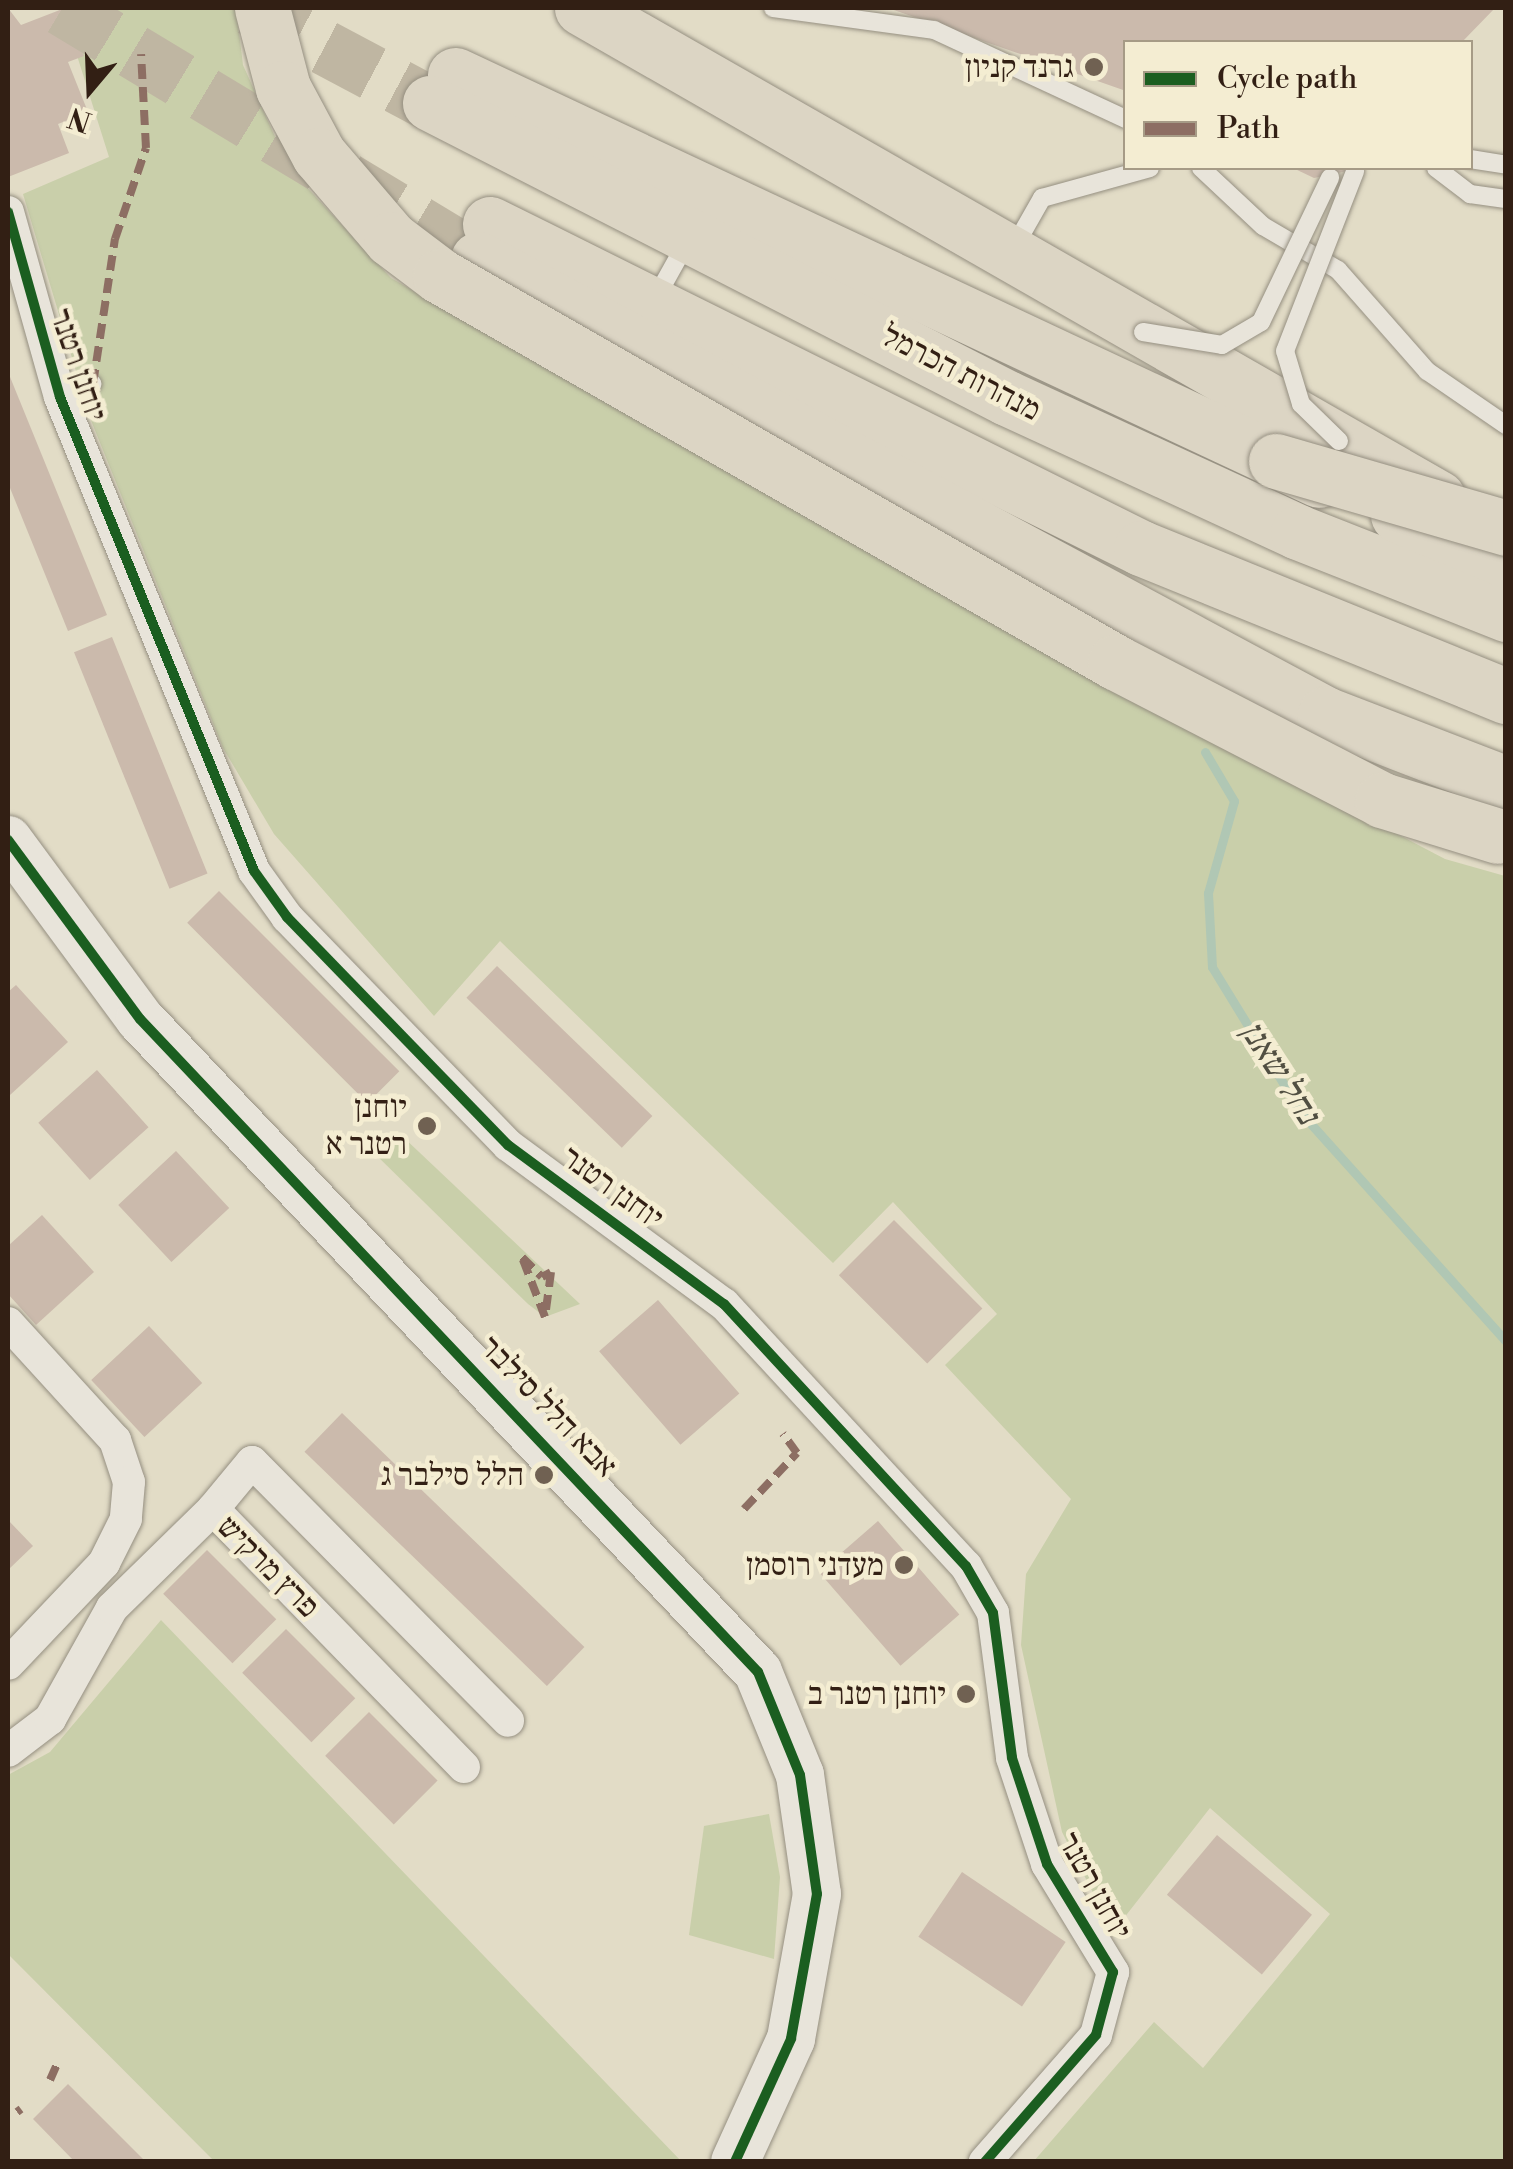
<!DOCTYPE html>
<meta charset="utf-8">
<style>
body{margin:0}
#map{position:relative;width:1513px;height:2169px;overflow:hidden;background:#e2dcc6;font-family:"Libre Bodoni","Frank Ruhl Libre",serif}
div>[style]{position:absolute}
.green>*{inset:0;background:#c9cfaa}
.stream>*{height:9px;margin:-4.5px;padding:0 4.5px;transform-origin:4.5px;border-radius:4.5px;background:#b0c7b4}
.building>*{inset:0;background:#cbbaac;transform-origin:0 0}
.highway-tunnel>*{height:55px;margin-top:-27.5px;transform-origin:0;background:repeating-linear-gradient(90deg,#bfb6a2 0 55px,transparent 0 83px)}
.roads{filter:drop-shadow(0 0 2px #958f81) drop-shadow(0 0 2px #958f81)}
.lane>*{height:18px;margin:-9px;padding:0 9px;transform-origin:9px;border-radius:9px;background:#e8e4da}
.street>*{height:32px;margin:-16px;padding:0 16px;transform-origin:16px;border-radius:16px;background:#e8e4da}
.secondary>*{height:48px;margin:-24px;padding:0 24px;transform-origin:24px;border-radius:24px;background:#e8e4da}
.highway>*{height:55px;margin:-27.5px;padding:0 27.5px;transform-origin:27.5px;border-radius:27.5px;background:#dcd5c4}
.bridges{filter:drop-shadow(0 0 2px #958f81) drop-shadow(0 0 2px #958f81)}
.lane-bridge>*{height:18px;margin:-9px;padding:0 9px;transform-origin:9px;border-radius:9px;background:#e8e4da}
.highway-bridge>*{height:55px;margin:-27.5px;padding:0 27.5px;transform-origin:27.5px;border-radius:27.5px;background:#dcd5c4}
.quiet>*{height:8px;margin-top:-4px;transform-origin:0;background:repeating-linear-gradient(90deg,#8d6e63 0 15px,transparent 0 23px)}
.cycleway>*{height:10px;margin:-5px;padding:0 5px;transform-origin:5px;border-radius:5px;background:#1b5e20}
.dots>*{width:28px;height:28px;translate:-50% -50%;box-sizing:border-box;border:5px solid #f4edd2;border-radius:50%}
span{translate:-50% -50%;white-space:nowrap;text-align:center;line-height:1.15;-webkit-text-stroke:9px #f4edd2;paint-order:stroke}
.poi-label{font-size:32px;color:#321f14}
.right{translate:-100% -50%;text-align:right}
.street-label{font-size:32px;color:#321f14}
.water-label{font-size:35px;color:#514f42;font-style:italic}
.frame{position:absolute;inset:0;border:10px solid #321f14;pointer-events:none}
.legend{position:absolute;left:1123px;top:40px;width:350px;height:130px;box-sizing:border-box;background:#f4edd2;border:2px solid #a69b86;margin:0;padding:12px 18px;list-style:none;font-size:30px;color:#321f14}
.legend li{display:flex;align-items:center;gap:20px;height:50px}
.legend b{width:50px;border:2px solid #a69b86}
.north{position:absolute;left:40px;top:40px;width:100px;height:100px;-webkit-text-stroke:8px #f4edd2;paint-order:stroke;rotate:199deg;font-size:28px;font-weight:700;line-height:40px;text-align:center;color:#321f14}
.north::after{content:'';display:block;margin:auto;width:35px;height:45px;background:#321f14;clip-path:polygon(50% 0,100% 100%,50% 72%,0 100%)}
</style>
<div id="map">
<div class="green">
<i style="clip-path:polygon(62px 8px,236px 8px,243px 65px,289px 168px,391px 278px,1006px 629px,1445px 859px,1505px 876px,1505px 2161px,1034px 2161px,1154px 2022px,1203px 2068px,1330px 1914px,1210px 1808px,1113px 1932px,1062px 1832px,1021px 1645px,1026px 1574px,1071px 1499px,945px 1365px,997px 1314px,893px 1202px,833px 1263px,500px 941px,434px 1016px,274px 834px,223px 748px,90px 418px,23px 194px,109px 157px)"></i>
<i style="clip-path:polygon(401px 1135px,580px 1304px,545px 1317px,528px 1304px,372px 1151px)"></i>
<i style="clip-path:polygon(161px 1620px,681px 2161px,214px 2161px,8px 1954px,8px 1775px,50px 1752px)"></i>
<i style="clip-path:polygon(769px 1814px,780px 1877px,774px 1959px,689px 1935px,704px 1826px)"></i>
</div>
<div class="stream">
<i style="left:1205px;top:752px;width:57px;rotate:59.4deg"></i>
<i style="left:1234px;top:801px;width:96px;rotate:105.8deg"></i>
<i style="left:1208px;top:893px;width:74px;rotate:86.9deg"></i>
<i style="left:1212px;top:967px;width:172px;rotate:58.5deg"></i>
<i style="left:1302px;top:1114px;width:305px;rotate:48.1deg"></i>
</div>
<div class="building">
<i style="clip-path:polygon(8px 8px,21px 25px,65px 8px,84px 56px,68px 62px,88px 112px,58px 124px,69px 153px,8px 177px)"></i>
<i style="clip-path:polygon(1495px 8px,1462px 42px,1126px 42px,1126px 91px,891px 9px)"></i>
<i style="clip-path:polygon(1293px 168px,1361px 168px,1314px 178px)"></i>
<i style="clip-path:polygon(8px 372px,107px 615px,68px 631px,8px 483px)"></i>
<i style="left:112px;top:637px;width:255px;height:41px;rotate:68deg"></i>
<i style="left:219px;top:891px;width:255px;height:45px;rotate:45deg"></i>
<i style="left:497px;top:966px;width:216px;height:44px;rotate:44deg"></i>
<i style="clip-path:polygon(16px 985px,68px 1042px,10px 1095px,8px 992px)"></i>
<i style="left:97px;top:1070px;width:77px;height:79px;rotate:48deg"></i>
<i style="left:176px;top:1151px;width:78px;height:79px;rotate:47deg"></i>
<i style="clip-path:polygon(42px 1215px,94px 1272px,36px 1325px,8px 1294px,8px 1246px)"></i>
<i style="left:894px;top:1220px;width:125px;height:78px;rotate:45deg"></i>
<i style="left:658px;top:1300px;width:124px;height:78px;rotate:49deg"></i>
<i style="left:149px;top:1326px;width:78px;height:79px;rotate:47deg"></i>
<i style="left:342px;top:1413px;width:337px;height:54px;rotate:44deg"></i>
<i style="clip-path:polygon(8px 1520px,33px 1546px,8px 1570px)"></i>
<i style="left:878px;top:1521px;width:124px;height:78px;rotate:49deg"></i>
<i style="left:207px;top:1550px;width:98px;height:62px;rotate:45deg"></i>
<i style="left:286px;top:1629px;width:98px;height:62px;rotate:45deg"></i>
<i style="left:369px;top:1712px;width:97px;height:62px;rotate:45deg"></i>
<i style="left:1217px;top:1835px;width:124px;height:78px;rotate:40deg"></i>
<i style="left:962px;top:1872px;width:125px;height:78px;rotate:34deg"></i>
<i style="clip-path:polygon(68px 2084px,146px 2162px,75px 2162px,33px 2119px)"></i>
</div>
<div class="highway-tunnel">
<i style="left:62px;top:8px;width:486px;rotate:31.1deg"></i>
<i style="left:251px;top:8px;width:203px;rotate:28deg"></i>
</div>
<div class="roads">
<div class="lane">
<i style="left:773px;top:8px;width:162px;rotate:7.8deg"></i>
<i style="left:934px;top:30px;width:212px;rotate:24.9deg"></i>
<i style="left:1470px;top:159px;width:36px;rotate:9deg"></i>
<i style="left:1201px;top:168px;width:85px;rotate:43.1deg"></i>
<i style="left:1263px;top:226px;width:87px;rotate:30.4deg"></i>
<i style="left:1338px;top:270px;width:135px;rotate:48.6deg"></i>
<i style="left:1427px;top:371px;width:96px;rotate:34.4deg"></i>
<i style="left:1436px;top:168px;width:43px;rotate:37.4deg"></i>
<i style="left:1470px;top:194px;width:36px;rotate:8deg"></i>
<i style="left:1013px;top:249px;width:59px;rotate:-60.4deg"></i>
<i style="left:1042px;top:198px;width:112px;rotate:-15.5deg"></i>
<i style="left:654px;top:301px;width:70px;rotate:-60.9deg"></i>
<i style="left:60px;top:397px;width:35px;rotate:-22deg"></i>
</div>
<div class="street">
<i style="left:8px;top:212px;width:192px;rotate:74.3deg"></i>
<i style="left:60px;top:397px;width:512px;rotate:67.74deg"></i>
<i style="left:254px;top:871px;width:57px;rotate:54.3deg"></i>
<i style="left:287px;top:917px;width:318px;rotate:45.9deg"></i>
<i style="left:508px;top:1145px;width:268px;rotate:36.4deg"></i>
<i style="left:724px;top:1304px;width:357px;rotate:47.3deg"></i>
<i style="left:966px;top:1566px;width:54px;rotate:60.1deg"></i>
<i style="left:993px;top:1613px;width:146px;rotate:82.5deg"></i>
<i style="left:1012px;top:1758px;width:112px;rotate:71.7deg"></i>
<i style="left:1047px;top:1864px;width:127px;rotate:58.6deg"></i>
<i style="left:1113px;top:1972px;width:65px;rotate:105.1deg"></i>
<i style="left:1096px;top:2035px;width:169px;rotate:131.2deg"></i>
<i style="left:8px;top:1323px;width:159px;rotate:47.6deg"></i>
<i style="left:115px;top:1440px;width:44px;rotate:71.6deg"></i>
<i style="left:129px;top:1482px;width:37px;rotate:95deg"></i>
<i style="left:126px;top:1519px;width:49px;rotate:116.6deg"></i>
<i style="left:104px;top:1563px;width:139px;rotate:133.5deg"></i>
<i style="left:213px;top:1509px;width:61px;rotate:-50.3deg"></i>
<i style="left:252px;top:1462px;width:364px;rotate:45.3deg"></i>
<i style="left:8px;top:1751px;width:53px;rotate:-37.3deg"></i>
<i style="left:50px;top:1719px;width:127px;rotate:-60.8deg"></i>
<i style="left:112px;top:1608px;width:141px;rotate:-44.4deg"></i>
<i style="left:213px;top:1509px;width:360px;rotate:45.8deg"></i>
</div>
<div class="secondary">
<i style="left:8px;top:840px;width:222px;rotate:53.6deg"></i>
<i style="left:140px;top:1019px;width:899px;rotate:46.58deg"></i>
<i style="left:758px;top:1672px;width:111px;rotate:67.8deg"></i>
<i style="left:800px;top:1775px;width:120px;rotate:81.9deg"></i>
<i style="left:817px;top:1894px;width:147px;rotate:100.2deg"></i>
<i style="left:791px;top:2039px;width:135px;rotate:114.5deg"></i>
</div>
<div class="highway">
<i style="left:582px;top:8px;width:986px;rotate:29.79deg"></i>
<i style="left:455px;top:75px;width:954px;rotate:25.11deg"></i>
<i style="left:430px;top:103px;width:648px;rotate:27.08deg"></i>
<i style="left:1007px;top:398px;width:320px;rotate:24.7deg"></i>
<i style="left:1298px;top:532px;width:224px;rotate:21.5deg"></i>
<i style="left:490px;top:224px;width:727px;rotate:26.46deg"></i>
<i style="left:1141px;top:548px;width:394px;rotate:22.1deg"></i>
<i style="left:478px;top:259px;width:961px;rotate:28.24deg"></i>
<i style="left:1325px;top:714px;width:194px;rotate:21.1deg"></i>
<i style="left:1398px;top:515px;width:117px;rotate:22.6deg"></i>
</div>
</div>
<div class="bridges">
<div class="lane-bridge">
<i style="left:1143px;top:332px;width:80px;rotate:9.3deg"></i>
<i style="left:1222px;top:345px;width:45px;rotate:-30.5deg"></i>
<i style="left:1261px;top:322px;width:160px;rotate:-64.4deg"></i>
<i style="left:1339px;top:441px;width:53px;rotate:-135.8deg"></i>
<i style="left:1301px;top:404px;width:55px;rotate:-106.8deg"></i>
<i style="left:1285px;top:351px;width:193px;rotate:-68.7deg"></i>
</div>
<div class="highway-bridge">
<i style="left:262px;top:8px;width:83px;rotate:75.3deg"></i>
<i style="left:283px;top:88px;width:76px;rotate:61.8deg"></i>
<i style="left:319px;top:155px;width:111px;rotate:49.4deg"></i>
<i style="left:391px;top:239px;width:61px;rotate:37.1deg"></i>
<i style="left:440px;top:276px;width:778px;rotate:29.76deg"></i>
<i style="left:1115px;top:662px;width:301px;rotate:27.3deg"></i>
<i style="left:1382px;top:800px;width:121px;rotate:17.2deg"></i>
<i style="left:1276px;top:461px;width:240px;rotate:16.2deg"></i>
</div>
</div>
<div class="quiet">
<i style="left:93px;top:384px;width:147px;rotate:-81.4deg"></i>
<i style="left:115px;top:239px;width:96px;rotate:-71.2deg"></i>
<i style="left:146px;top:148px;width:94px;rotate:-93deg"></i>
<i style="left:522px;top:1257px;width:28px;rotate:45deg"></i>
<i style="left:542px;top:1277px;width:10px;rotate:-29deg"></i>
<i style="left:551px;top:1272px;width:45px;rotate:97.6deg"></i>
<i style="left:545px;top:1317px;width:64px;rotate:-111deg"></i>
<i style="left:744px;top:1509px;width:77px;rotate:-46.6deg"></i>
<i style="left:797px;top:1453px;width:24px;rotate:-126deg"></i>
<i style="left:50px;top:2080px;width:17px;rotate:-66deg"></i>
<i style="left:17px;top:2112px;width:5px;rotate:-37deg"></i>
</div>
<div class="cycleway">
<i style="left:8px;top:212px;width:192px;rotate:74.3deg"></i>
<i style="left:60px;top:397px;width:512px;rotate:67.74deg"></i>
<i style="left:254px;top:871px;width:57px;rotate:54.3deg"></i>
<i style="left:287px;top:917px;width:318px;rotate:45.9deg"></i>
<i style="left:508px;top:1145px;width:268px;rotate:36.4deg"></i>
<i style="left:724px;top:1304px;width:357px;rotate:47.3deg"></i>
<i style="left:966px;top:1566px;width:54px;rotate:60.1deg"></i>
<i style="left:993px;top:1613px;width:146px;rotate:82.5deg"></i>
<i style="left:1012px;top:1758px;width:112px;rotate:71.7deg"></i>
<i style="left:1047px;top:1864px;width:127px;rotate:58.6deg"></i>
<i style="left:1113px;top:1972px;width:65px;rotate:105.1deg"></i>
<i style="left:1096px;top:2035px;width:169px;rotate:131.2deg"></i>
<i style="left:8px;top:840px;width:222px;rotate:53.6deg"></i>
<i style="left:140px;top:1019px;width:899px;rotate:46.58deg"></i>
<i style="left:758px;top:1672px;width:111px;rotate:67.8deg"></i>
<i style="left:800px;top:1775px;width:120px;rotate:81.9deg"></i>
<i style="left:817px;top:1894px;width:147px;rotate:100.2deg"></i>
<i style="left:791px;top:2039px;width:135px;rotate:114.5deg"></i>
</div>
<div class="dots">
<i style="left:1094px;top:67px;background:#706152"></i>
<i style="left:427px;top:1126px;background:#706152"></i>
<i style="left:544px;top:1475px;background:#706152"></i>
<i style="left:904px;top:1565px;background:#706152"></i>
<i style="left:966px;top:1694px;background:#706152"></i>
</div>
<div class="poi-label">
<span class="right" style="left:1074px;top:67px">גרנד קניון</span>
<span class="right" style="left:407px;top:1126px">יוחנן<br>רטנר א</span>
<span class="right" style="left:524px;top:1475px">הלל סילבר ג</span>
<span class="right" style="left:884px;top:1565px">מעדני רוסמן</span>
<span class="right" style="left:946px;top:1694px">יוחנן רטנר ב</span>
</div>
<div class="street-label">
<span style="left:78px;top:365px;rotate:71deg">יוחנן רטנר</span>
<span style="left:961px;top:373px;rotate:27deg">מנהרות הכרמל</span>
<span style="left:612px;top:1188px;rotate:36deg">יוחנן רטנר</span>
<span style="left:548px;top:1407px;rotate:46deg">אבא הלל סילבר</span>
<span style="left:268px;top:1567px;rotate:45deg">פרץ מרקיש</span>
<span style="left:1094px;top:1886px;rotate:61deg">יוחנן רטנר</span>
</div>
<div class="water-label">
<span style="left:1279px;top:1073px;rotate:57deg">נחל שאנן</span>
</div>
<div class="frame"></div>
<ul class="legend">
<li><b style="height:12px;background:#1b5e20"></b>Cycle path</li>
<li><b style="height:12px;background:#8d6e63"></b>Path</li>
</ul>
<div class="north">N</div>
</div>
